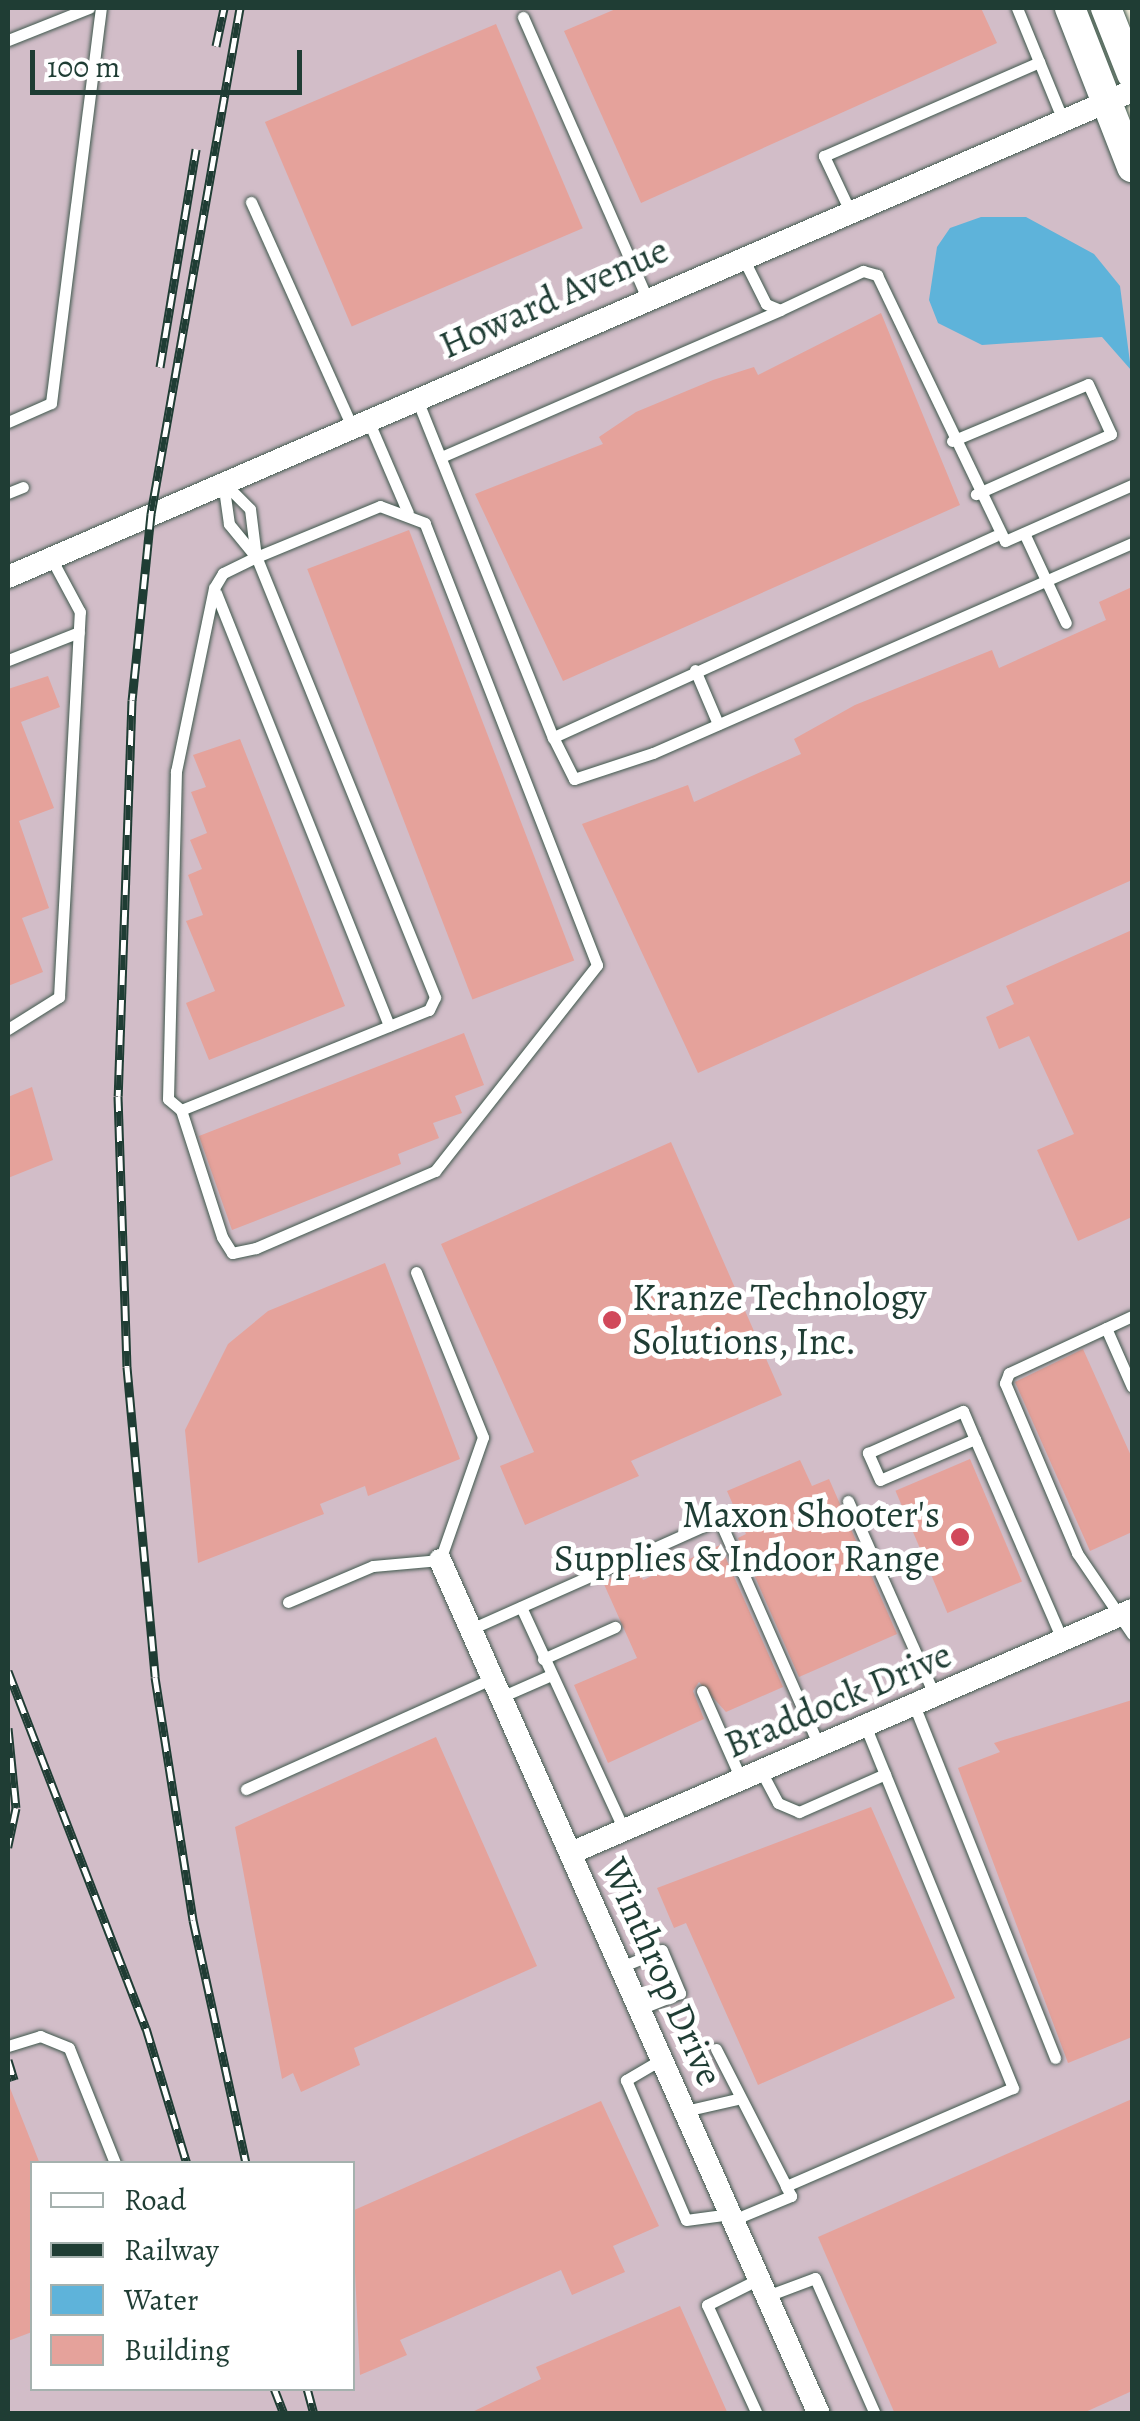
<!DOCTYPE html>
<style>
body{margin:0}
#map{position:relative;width:1140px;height:2421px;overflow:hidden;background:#f5efdd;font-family:Alegreya,serif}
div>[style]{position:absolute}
.industrial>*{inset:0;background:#d2bdc8}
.water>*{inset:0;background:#5eb3da}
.building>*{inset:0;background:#e5a29b;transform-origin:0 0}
.roads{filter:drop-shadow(0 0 2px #3f584d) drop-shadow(0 0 2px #3f584d)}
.lane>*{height:11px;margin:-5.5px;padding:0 5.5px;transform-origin:5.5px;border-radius:5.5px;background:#fff}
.street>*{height:22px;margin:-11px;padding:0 11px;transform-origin:11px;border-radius:11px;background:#fff}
.secondary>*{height:30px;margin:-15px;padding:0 15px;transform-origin:15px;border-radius:15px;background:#fff}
.rail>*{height:9px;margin-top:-4.5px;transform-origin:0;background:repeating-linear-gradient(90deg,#fff 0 15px,#1f3d34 0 30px);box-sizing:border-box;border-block:2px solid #1f3d34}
.dots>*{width:28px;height:28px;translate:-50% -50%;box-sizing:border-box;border:5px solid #fff;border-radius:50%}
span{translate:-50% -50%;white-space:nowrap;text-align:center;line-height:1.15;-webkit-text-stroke:10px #fff;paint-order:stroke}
.street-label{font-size:38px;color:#1f3d34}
.poi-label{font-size:38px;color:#1f3d34}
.left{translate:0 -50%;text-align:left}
.right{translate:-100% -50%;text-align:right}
.frame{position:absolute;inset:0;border:10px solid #1f3d34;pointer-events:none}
.legend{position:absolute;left:30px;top:2161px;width:325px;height:230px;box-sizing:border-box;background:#fff;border:2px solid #a5b1ae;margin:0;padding:12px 18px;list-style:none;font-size:30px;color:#1f3d34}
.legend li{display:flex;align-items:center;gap:20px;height:50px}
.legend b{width:50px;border:2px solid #a5b1ae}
.scale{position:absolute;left:30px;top:50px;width:272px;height:45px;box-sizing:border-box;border:5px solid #1f3d34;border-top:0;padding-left:12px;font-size:30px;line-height:35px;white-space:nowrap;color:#1f3d34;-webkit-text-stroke:8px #fff;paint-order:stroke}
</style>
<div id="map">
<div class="industrial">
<i style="clip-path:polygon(evenodd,8px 8px,1065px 8px,1132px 181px,1132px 2413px,8px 2414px,8px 8px,32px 2164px,352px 2164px,352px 2388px,32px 2388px,32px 2164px)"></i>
</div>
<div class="water">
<i style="clip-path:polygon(981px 217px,1026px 217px,1094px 254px,1120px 286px,1131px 370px,1102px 337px,982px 345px,938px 323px,929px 300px,937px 247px,950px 228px)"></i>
</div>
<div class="building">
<i style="clip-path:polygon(618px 8px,981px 8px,997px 43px,641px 203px,564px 31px)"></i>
<i style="left:496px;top:24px;width:222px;height:251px;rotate:67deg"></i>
<i style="clip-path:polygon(881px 313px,960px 505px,563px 681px,475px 494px,603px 444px,599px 437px,636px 412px,713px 380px,754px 367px,758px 375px)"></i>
<i style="left:409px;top:530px;width:461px;height:109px;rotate:69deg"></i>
<i style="clip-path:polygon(1132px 587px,1132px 880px,698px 1073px,582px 824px,688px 785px,694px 802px,801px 754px,794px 739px,855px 705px,992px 650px,999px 668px,1106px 620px,1099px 602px)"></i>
<i style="clip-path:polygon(48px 676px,60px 707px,21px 722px,54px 808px,19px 821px,49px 908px,22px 918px,43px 972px,8px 986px,8px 689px)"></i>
<i style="clip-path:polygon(240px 739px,345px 1006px,209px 1060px,186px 1003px,215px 991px,186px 921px,203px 915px,188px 875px,202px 869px,190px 840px,207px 833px,191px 792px,206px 787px,193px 755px)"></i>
<i style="clip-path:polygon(1132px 930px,1132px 1217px,1078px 1241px,1037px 1150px,1074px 1134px,1029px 1036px,999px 1049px,986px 1017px,1014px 1004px,1006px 986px)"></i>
<i style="clip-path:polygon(464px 1033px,484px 1085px,455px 1096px,462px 1113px,433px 1123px,439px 1138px,398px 1154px,401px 1164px,232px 1230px,199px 1136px)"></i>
<i style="clip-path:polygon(32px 1087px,53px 1160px,8px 1178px,8px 1097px)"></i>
<i style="clip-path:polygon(671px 1142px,782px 1395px,631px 1461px,639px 1476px,525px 1525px,500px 1466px,534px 1452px,441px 1244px)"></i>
<i style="clip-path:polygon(385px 1263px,460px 1459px,368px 1496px,365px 1486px,320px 1504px,324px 1514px,198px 1563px,185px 1430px,228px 1344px,268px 1311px)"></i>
<i style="clip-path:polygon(1083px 1349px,1132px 1458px,1132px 1532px,1090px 1551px,1015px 1382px)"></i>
<i style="left:970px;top:1459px;width:133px;height:81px;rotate:67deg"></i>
<i style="clip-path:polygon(800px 1460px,812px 1486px,829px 1479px,897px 1634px,799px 1677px,738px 1538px,746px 1534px,727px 1491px)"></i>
<i style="clip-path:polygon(720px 1545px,783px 1687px,726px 1712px,699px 1682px,693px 1691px,704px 1719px,608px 1763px,574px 1685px,637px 1658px,603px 1582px,637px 1566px,643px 1580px)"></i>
<i style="clip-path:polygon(1132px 1700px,1132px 2037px,1068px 2063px,958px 1768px,1000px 1752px,994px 1743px)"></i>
<i style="clip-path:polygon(436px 1737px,537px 1966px,354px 2048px,360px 2065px,301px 2092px,293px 2073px,282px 2079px,235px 1827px)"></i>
<i style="clip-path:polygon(871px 1807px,955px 1998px,758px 2085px,686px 1923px,674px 1928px,657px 1888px)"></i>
<i style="clip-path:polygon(8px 2083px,40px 2164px,32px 2164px,32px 2332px,8px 2341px)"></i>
<i style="clip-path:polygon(1132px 2099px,1132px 2391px,1081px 2414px,895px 2414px,818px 2237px)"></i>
<i style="clip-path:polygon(601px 2101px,659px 2226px,613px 2246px,625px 2272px,572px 2295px,561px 2270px,400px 2340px,407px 2355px,360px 2375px,352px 2211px)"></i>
<i style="clip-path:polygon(680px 2306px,728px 2414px,468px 2414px,541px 2379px,536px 2367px)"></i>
</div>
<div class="roads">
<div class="lane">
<i style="left:1017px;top:8px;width:121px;rotate:67.7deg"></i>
<i style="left:523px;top:17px;width:305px;rotate:66.2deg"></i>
<i style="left:8px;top:40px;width:87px;rotate:-21.6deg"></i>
<i style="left:251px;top:202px;width:244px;rotate:65.8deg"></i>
<i style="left:849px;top:209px;width:59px;rotate:-115.3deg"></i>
<i style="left:824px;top:156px;width:235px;rotate:-23.6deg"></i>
<i style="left:743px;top:258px;width:51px;rotate:63.4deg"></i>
<i style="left:766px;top:304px;width:15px;rotate:23deg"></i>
<i style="left:780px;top:310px;width:92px;rotate:-25.2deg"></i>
<i style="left:863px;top:271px;width:15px;rotate:16deg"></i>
<i style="left:877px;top:275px;width:295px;rotate:64.3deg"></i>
<i style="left:1005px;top:541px;width:139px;rotate:-23.8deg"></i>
<i style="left:416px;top:397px;width:367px;rotate:68.1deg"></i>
<i style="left:368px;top:420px;width:101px;rotate:66.7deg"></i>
<i style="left:8px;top:422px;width:47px;rotate:-23.8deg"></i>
<i style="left:51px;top:403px;width:398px;rotate:-82.8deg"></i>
<i style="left:952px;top:441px;width:147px;rotate:-22.7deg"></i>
<i style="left:1088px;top:384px;width:55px;rotate:65.3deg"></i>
<i style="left:1111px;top:434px;width:148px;rotate:156deg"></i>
<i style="left:441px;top:457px;width:369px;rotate:-23.4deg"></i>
<i style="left:223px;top:482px;width:38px;rotate:45deg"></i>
<i style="left:250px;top:509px;width:48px;rotate:82.9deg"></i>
<i style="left:256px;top:557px;width:43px;rotate:-129.3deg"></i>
<i style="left:229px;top:524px;width:42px;rotate:-98.1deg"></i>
<i style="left:8px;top:493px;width:16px;rotate:-22deg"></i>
<i style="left:1024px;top:533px;width:99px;rotate:65deg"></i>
<i style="left:995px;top:536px;width:486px;rotate:155.5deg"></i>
<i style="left:553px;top:737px;width:47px;rotate:63.4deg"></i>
<i style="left:574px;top:779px;width:83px;rotate:-18.2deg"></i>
<i style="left:653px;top:753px;width:523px;rotate:-23.67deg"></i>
<i style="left:216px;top:593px;width:466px;rotate:68.2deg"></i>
<i style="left:8px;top:660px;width:76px;rotate:-21.5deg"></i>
<i style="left:695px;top:670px;width:59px;rotate:66.9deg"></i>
<i style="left:8px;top:1029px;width:60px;rotate:-32.1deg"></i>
<i style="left:59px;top:997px;width:386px;rotate:-86.9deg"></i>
<i style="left:80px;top:612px;width:61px;rotate:-118.2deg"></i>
<i style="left:181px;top:1110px;width:133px;rotate:72.1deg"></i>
<i style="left:222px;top:1237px;width:19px;rotate:58deg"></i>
<i style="left:232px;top:1253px;width:25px;rotate:-12deg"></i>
<i style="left:256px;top:1248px;width:195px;rotate:-23.3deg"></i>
<i style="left:435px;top:1171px;width:262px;rotate:-51.8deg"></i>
<i style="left:597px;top:965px;width:474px;rotate:-111.3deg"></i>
<i style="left:425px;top:523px;width:48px;rotate:-159.3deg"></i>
<i style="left:380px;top:506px;width:134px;rotate:157.6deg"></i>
<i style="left:256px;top:557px;width:37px;rotate:154deg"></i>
<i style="left:223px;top:573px;width:17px;rotate:121deg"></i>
<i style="left:214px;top:588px;width:187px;rotate:101.7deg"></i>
<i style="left:176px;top:771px;width:328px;rotate:91.4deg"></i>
<i style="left:168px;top:1099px;width:17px;rotate:40deg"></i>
<i style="left:181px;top:1110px;width:267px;rotate:-22deg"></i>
<i style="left:429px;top:1010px;width:14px;rotate:-65deg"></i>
<i style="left:435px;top:997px;width:475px;rotate:-112.1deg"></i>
<i style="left:1132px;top:1316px;width:136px;rotate:155.1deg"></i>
<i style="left:1009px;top:1373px;width:11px;rotate:112deg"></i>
<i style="left:1005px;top:1383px;width:185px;rotate:67deg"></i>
<i style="left:1077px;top:1553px;width:98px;rotate:55.8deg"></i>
<i style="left:1106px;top:1328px;width:64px;rotate:66.2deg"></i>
<i style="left:975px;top:1439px;width:103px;rotate:156.7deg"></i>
<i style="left:880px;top:1480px;width:30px;rotate:-114deg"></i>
<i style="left:868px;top:1453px;width:104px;rotate:-23.9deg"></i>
<i style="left:963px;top:1411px;width:30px;rotate:67deg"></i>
<i style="left:975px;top:1439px;width:220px;rotate:66.5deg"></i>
<i style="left:848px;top:1501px;width:214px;rotate:66deg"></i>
<i style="left:641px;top:1554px;width:85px;rotate:-24.2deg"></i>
<i style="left:719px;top:1519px;width:248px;rotate:66.2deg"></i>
<i style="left:288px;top:1602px;width:92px;rotate:-23deg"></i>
<i style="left:373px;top:1566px;width:67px;rotate:-5.1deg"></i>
<i style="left:440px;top:1560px;width:130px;rotate:-70.7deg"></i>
<i style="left:483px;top:1437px;width:178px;rotate:-112.1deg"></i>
<i style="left:521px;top:1607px;width:246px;rotate:65.2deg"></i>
<i style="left:471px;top:1629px;width:170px;rotate:-24deg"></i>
<i style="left:543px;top:1659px;width:79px;rotate:-24deg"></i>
<i style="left:702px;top:1691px;width:96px;rotate:66.1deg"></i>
<i style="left:501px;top:1697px;width:55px;rotate:-23.7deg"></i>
<i style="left:914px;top:1705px;width:380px;rotate:68.2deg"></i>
<i style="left:761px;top:1771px;width:36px;rotate:62deg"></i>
<i style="left:778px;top:1803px;width:23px;rotate:23deg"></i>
<i style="left:799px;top:1812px;width:94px;rotate:-23.8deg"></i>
<i style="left:246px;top:1789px;width:271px;rotate:-24.2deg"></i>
<i style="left:621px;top:1967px;width:44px;rotate:-22.5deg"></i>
<i style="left:662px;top:1950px;width:47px;rotate:67.3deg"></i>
<i style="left:680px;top:1993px;width:43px;rotate:158.2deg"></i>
<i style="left:8px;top:2046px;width:34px;rotate:-17deg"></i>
<i style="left:40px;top:2036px;width:31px;rotate:22deg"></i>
<i style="left:69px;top:2048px;width:124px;rotate:68.2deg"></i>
<i style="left:716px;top:2049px;width:154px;rotate:62.9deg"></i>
<i style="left:662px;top:2059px;width:42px;rotate:149.7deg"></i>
<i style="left:626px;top:2080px;width:152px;rotate:66.8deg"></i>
<i style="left:686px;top:2220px;width:45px;rotate:-7.6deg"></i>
<i style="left:685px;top:2111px;width:53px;rotate:-13deg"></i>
<i style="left:733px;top:2220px;width:63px;rotate:-22.5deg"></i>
<i style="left:791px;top:2196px;width:11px;rotate:-117deg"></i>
<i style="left:786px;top:2186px;width:247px;rotate:-23.4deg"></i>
<i style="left:1013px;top:2088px;width:391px;rotate:-112.2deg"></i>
<i style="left:767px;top:2296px;width:51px;rotate:-20.6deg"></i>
<i style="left:815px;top:2278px;width:149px;rotate:66.2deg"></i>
<i style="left:757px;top:2414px;width:120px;rotate:-114.6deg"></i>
<i style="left:707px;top:2305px;width:58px;rotate:-26.6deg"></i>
</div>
<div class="street">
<i style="left:8px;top:577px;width:1225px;rotate:-23.38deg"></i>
<i style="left:440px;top:1560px;width:934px;rotate:66.07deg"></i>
<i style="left:571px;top:1853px;width:611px;rotate:-23.42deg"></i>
</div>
<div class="secondary">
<i style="left:1070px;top:8px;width:171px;rotate:68.7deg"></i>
<i style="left:1106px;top:8px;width:71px;rotate:68.5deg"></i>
</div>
</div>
<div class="rail">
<i style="left:240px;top:8px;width:514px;rotate:99.98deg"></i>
<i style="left:151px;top:514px;width:187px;rotate:95.8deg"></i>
<i style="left:132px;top:700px;width:396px;rotate:92deg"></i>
<i style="left:118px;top:1096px;width:271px;rotate:88.1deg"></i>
<i style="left:127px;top:1367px;width:311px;rotate:84.8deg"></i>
<i style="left:155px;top:1677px;width:246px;rotate:81.1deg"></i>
<i style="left:193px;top:1920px;width:250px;rotate:77.7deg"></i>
<i style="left:216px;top:46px;width:39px;rotate:-78deg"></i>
<i style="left:160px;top:367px;width:221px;rotate:-80.6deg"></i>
<i style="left:8px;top:1671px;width:383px;rotate:68.9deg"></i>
<i style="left:146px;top:2028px;width:142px;rotate:73.2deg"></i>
<i style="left:8px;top:1728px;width:80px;rotate:84.3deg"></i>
<i style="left:16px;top:1808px;width:40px;rotate:102deg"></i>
<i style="left:8px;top:2060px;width:21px;rotate:73deg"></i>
<i style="left:274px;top:2388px;width:28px;rotate:69deg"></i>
<i style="left:307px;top:2388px;width:27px;rotate:75deg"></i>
</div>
<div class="dots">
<i style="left:612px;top:1320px;background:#d1495b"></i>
<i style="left:960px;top:1537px;background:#d1495b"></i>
</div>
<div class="street-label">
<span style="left:554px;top:298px;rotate:-24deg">Howard Avenue</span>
<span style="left:838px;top:1700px;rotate:-23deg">Braddock Drive</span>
<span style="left:662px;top:1972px;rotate:66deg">Winthrop Drive</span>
</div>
<div class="poi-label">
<span class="left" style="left:632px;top:1320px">Kranze Technology<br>Solutions, Inc.</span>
<span class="right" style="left:940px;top:1537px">Maxon Shooter's<br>Supplies &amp; Indoor Range</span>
</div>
<div class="frame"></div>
<ul class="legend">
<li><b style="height:12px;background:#fff"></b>Road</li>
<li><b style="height:12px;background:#1f3d34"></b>Railway</li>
<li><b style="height:28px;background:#5eb3da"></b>Water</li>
<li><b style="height:28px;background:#e5a29b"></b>Building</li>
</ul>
<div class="scale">100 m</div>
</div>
